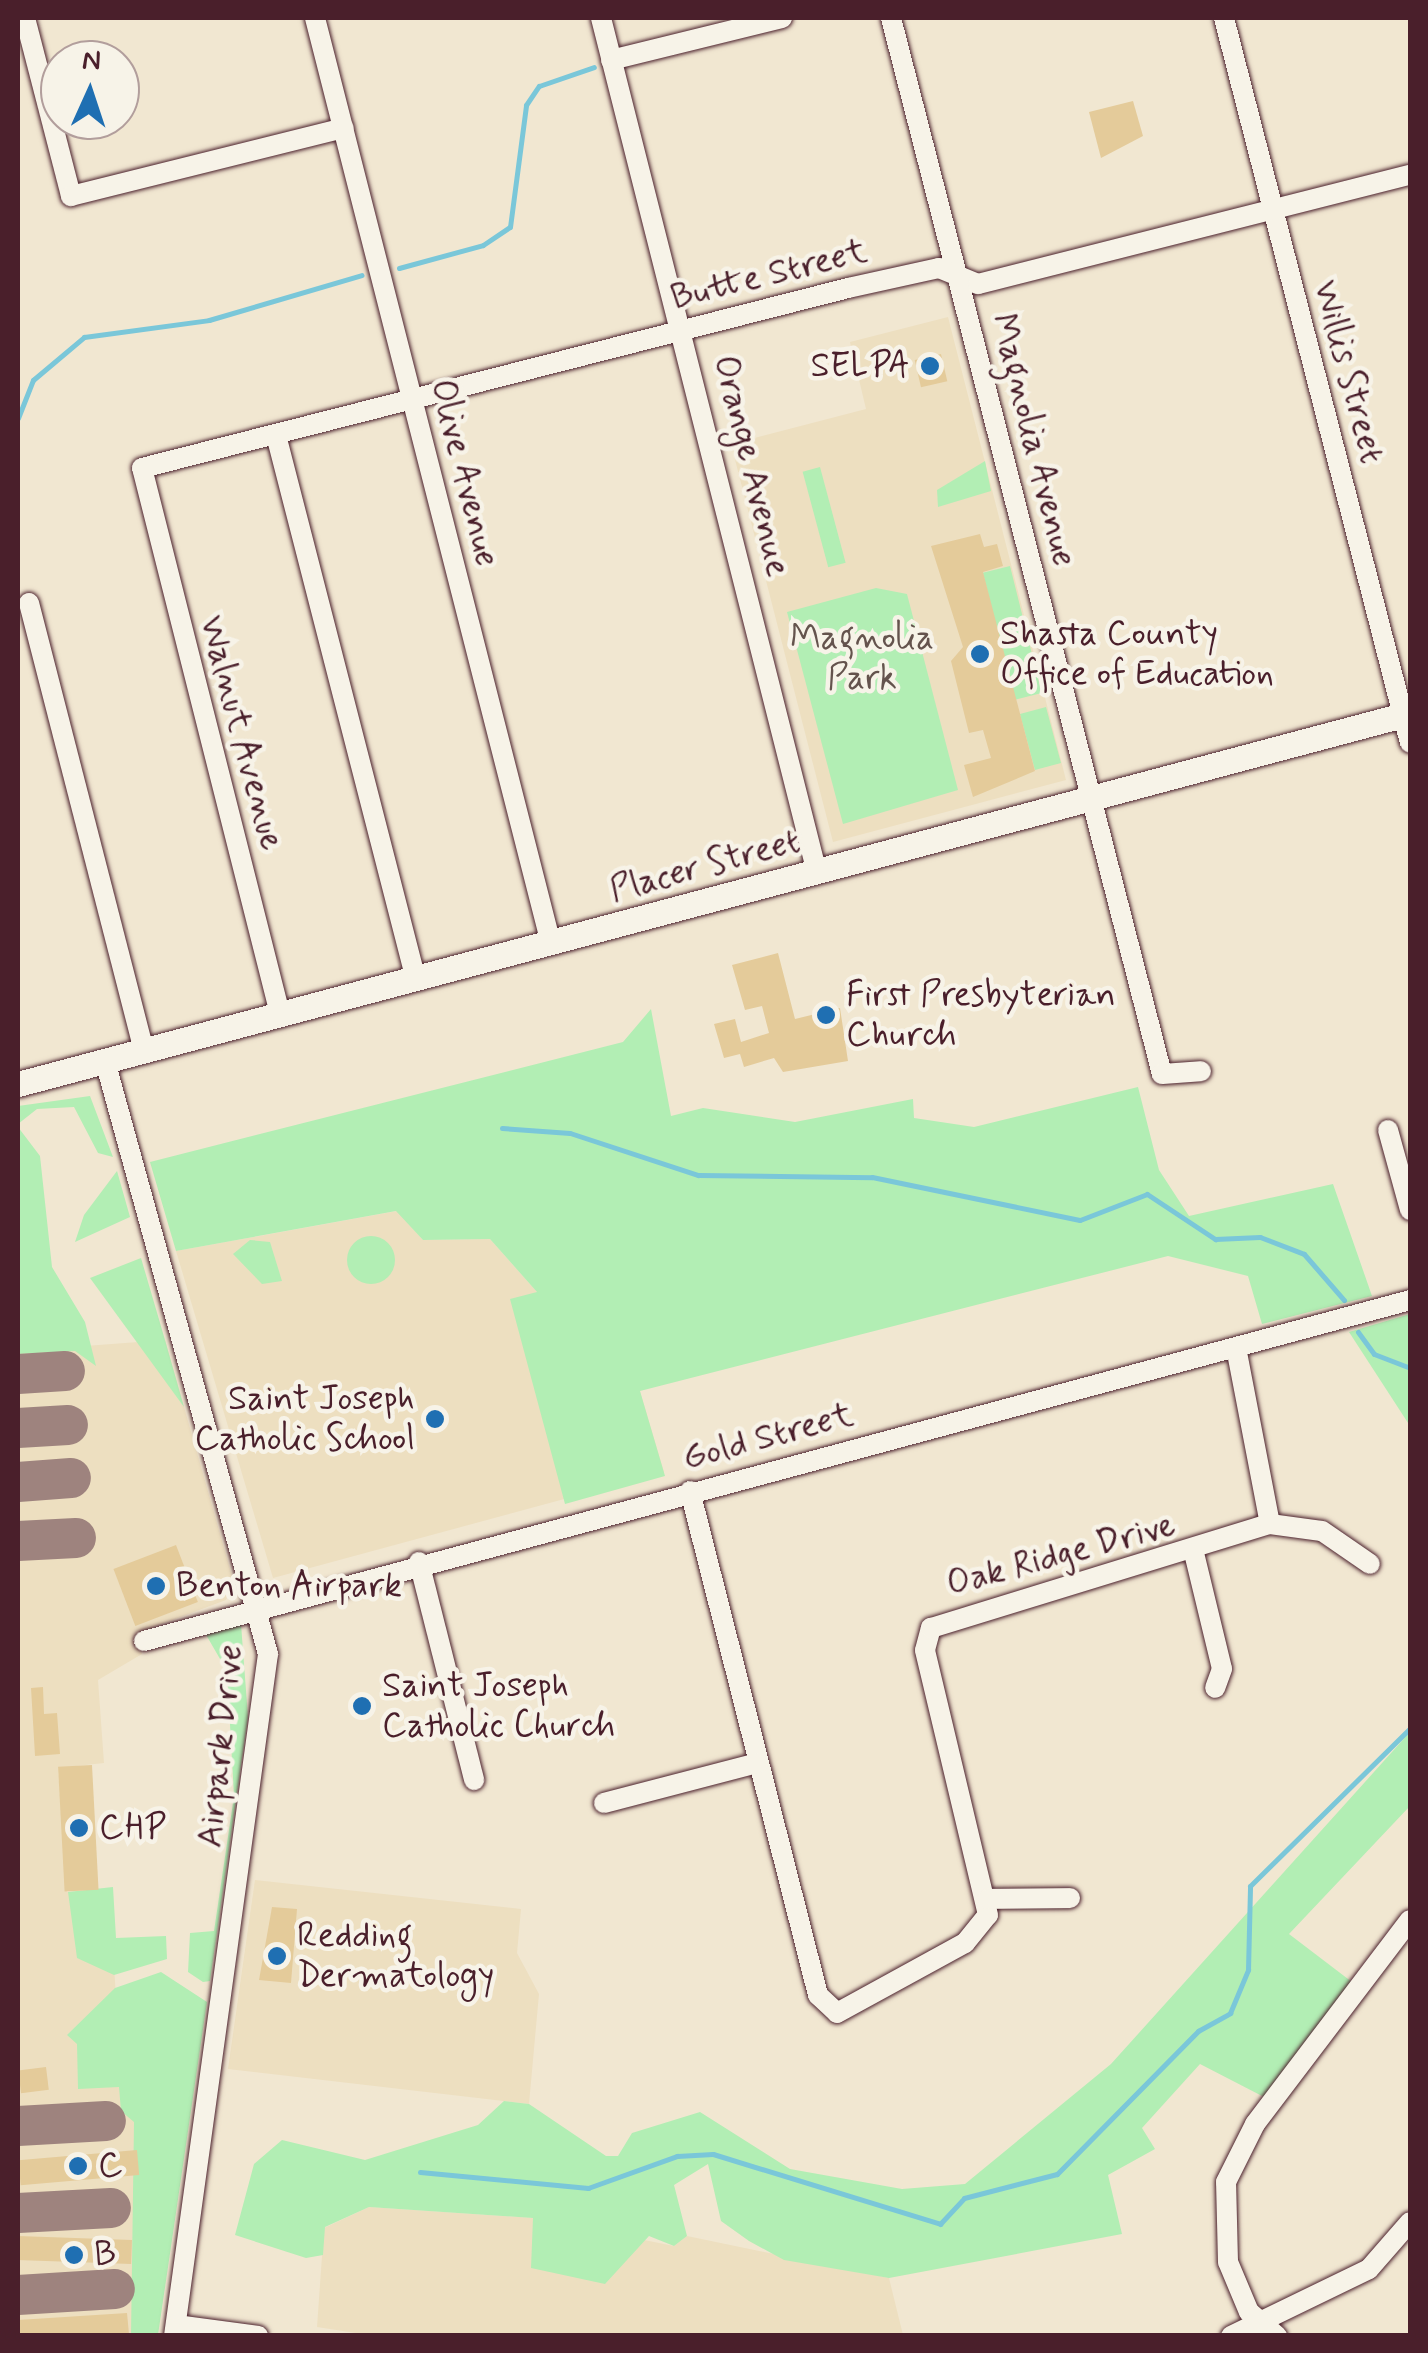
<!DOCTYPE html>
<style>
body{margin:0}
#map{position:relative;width:1428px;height:2353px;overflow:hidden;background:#f1e7d1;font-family:Mynerve,sans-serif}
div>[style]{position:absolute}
.built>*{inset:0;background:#eddfc0}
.green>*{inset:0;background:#b2eeb4;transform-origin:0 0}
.round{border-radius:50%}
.stream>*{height:5px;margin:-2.5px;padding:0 2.5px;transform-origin:2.5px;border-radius:2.5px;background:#7ac7d9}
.taxiway>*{height:40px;margin:-20px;padding:0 20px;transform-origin:20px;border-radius:20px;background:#9e837e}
.building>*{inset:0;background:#e4cb9a;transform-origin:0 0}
.roads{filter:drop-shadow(0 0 2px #4a1f2b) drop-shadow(0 0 2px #4a1f2b)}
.minor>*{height:20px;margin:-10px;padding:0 10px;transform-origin:10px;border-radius:10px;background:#f7f3e8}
.major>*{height:25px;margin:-12.5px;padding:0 12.5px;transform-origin:12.5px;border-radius:12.5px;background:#f7f3e8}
.dots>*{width:28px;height:28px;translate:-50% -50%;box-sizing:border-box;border:5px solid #f7f3e8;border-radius:50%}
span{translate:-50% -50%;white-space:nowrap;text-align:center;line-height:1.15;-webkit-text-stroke:9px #f7f3e8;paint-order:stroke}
.street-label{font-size:35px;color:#4a1f2b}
.poi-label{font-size:35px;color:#4a1f2b}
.right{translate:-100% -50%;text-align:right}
.left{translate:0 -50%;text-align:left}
.park-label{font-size:35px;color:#64534d}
.frame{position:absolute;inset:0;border:20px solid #4a1f2b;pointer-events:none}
.north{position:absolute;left:40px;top:40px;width:100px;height:100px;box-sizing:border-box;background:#f7f3e8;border:2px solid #b29e9c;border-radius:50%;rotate:3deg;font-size:28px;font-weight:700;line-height:40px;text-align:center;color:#4a1f2b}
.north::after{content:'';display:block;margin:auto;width:35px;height:45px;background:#1f6fb2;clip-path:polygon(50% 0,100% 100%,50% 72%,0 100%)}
</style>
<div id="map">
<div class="built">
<i style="clip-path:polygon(948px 317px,1066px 780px,833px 842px,731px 444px,866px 409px,850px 342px)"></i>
<i style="clip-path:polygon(397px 1211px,423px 1240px,490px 1239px,537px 1292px,622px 1331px,664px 1472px,273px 1578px,176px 1251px)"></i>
<i style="clip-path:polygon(165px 1340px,234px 1583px,226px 1600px,135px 1634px,142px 1654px,98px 1680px,104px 1763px,58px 1768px,67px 1892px,109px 1890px,116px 1997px,156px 1986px,144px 2335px,18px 2335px,18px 1351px)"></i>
<i style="clip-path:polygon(255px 1880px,521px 1909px,517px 1953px,539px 1994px,529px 2104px,228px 2069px)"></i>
<i style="clip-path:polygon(369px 2207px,534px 2218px,674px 2246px,687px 2236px,889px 2278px,903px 2335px,375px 2336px,317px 2327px,324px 2228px)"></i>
</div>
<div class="green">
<i style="clip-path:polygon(985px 461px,991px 491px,938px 507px,937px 490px)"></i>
<i style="left:820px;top:467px;width:99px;height:18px;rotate:75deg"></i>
<i style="left:1010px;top:566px;width:131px;height:28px;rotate:76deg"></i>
<i style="clip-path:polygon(876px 588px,907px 594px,958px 790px,843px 824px,787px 612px)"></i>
<i style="left:1046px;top:707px;width:58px;height:27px;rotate:75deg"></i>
<i style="clip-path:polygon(651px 1009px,671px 1116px,703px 1108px,795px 1122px,913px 1099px,914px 1118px,974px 1127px,1138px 1087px,1159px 1170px,1189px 1216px,1333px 1184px,1372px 1296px,1262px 1324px,1248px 1276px,1168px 1256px,640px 1391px,665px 1476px,565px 1504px,510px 1299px,537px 1292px,490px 1239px,423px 1240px,396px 1211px,176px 1251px,150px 1162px,623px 1042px)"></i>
<i style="clip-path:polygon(90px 1096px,113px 1157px,98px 1153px,74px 1107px,37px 1109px,18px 1124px,18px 1106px)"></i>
<i style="clip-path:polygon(18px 1127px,40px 1156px,52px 1267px,85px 1322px,96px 1366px,75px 1351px,18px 1354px)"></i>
<i style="clip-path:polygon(117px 1171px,130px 1217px,75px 1242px,84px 1215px)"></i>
<i class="round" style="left:347px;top:1236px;width:48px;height:48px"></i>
<i style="clip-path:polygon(250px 1240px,270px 1242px,282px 1281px,262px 1284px,233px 1254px)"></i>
<i style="clip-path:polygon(141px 1258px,165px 1340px,184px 1407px,90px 1278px)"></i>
<i style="clip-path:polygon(1410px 1314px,1410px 1426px,1349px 1332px)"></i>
<i style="clip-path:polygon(241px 1624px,248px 1717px,210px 1981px,203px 1982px,188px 1972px,190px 1933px,214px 1931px,234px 1796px,227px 1671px,205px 1633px)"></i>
<i style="clip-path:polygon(1410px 1732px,1410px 1806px,1289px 1934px,1352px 1982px,1264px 2097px,1200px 2064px,1142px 2128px,1155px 2149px,1108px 2175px,1122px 2234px,889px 2278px,784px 2260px,749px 2241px,721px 2221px,708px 2164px,674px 2185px,687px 2236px,674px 2246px,649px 2236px,605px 2284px,531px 2268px,533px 2218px,369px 2207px,325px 2227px,323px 2255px,306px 2258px,235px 2235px,254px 2164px,282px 2140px,365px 2160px,478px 2125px,504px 2101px,529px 2104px,606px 2156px,618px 2156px,632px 2133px,700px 2112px,790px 2169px,902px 2189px,965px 2184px,1111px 2064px)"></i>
<i style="clip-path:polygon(113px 1887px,116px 1938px,166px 1936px,167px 1959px,114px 1975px,77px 1958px,68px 1892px)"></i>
<i style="clip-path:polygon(161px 1972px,207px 2002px,158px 2335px,131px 2335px,134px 2122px,121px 2111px,119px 2087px,78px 2089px,77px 2044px,67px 2035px,115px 1988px)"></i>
</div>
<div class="stream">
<i style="left:399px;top:268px;width:87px;rotate:-15.3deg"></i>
<i style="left:483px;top:245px;width:32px;rotate:-34deg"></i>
<i style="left:510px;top:227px;width:123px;rotate:-82.5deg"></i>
<i style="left:526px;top:105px;width:23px;rotate:-56deg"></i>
<i style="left:539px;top:86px;width:58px;rotate:-19.1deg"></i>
<i style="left:18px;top:418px;width:41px;rotate:-68.5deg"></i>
<i style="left:33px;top:380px;width:67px;rotate:-40.1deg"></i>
<i style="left:84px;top:337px;width:126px;rotate:-7.7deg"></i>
<i style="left:209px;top:320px;width:159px;rotate:-16.4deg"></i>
<i style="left:502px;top:1128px;width:68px;rotate:4.2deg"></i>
<i style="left:570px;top:1133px;width:135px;rotate:18.2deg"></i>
<i style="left:698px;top:1175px;width:174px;rotate:0.7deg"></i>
<i style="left:872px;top:1177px;width:212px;rotate:11.7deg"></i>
<i style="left:1080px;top:1220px;width:72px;rotate:-21.2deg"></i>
<i style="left:1147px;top:1194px;width:82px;rotate:33.5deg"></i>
<i style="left:1215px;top:1239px;width:45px;rotate:-2.5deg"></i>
<i style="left:1260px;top:1237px;width:47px;rotate:21.1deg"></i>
<i style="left:1304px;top:1254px;width:61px;rotate:49deg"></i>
<i style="left:1358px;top:1332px;width:27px;rotate:54deg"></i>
<i style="left:1374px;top:1354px;width:39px;rotate:21deg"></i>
<i style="left:420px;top:2172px;width:169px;rotate:5.4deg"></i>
<i style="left:588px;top:2188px;width:95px;rotate:-19.8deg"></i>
<i style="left:677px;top:2156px;width:36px;rotate:-3deg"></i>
<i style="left:713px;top:2154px;width:238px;rotate:17.1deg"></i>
<i style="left:940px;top:2224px;width:35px;rotate:-47deg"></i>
<i style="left:964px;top:2198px;width:96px;rotate:-14.5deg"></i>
<i style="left:1057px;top:2174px;width:201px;rotate:-45.4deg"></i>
<i style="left:1198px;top:2031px;width:37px;rotate:-29deg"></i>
<i style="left:1230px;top:2013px;width:47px;rotate:-67.3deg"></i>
<i style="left:1248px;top:1970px;width:84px;rotate:-88.6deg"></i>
<i style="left:1250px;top:1886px;width:225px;rotate:-44.6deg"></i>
</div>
<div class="taxiway">
<i style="left:18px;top:1374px;width:47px;rotate:-3.7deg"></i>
<i style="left:18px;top:1428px;width:50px;rotate:-3.4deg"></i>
<i style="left:18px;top:1482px;width:53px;rotate:-4.3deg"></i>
<i style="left:18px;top:1541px;width:58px;rotate:-3deg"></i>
<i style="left:18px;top:2126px;width:88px;rotate:-3.3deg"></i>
<i style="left:18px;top:2213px;width:93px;rotate:-3.1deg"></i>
<i style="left:18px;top:2295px;width:97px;rotate:-3.5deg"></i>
</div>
<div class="building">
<i style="clip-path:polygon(1133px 101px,1143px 136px,1101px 158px,1089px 112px)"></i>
<i style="left:941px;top:354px;width:28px;height:27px;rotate:77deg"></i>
<i style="clip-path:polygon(980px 534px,984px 547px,997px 544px,1003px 566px,983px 572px,1035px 771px,973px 797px,964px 765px,991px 758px,983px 730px,969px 733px,951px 661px,963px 647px,931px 546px)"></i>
<i style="clip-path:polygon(778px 953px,795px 1019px,840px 1008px,848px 1061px,783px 1072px,774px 1058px,744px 1067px,740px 1054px,724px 1058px,714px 1024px,735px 1019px,741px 1042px,769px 1033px,762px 1006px,745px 1010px,732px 965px)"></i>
<i style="left:176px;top:1545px;width:61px;height:67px;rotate:69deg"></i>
<i style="clip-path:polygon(43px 1687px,44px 1714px,57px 1713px,60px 1754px,35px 1756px,31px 1688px)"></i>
<i style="left:92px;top:1765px;width:125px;height:34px;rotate:87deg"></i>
<i style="clip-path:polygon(272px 1907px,297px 1909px,291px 1983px,259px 1980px)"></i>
<i style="left:46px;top:2067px;width:23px;height:28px;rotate:83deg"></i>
<i style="left:137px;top:2150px;width:25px;height:119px;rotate:85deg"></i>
<i style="left:132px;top:2240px;width:24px;height:114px;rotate:92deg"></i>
<i style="clip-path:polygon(127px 2313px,129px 2334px,18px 2336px,18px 2320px)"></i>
</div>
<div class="roads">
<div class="minor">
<i style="left:25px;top:18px;width:184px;rotate:75.5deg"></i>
<i style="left:71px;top:196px;width:281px;rotate:-14deg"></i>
<i style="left:315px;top:18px;width:956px;rotate:75.7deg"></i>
<i style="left:601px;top:18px;width:882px;rotate:75.82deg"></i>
<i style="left:891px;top:18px;width:1090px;rotate:75.61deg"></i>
<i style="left:1162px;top:1074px;width:39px;rotate:-4deg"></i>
<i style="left:1224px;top:18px;width:748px;rotate:75.61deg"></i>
<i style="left:611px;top:60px;width:176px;rotate:-13.8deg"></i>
<i style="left:276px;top:435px;width:563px;rotate:75.59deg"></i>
<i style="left:29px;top:603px;width:462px;rotate:75.6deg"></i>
<i style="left:280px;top:1014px;width:563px;rotate:-104.18deg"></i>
<i style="left:142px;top:468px;width:729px;rotate:-14.3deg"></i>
<i style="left:848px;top:288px;width:93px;rotate:-12.4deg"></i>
<i style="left:939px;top:268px;width:42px;rotate:22.3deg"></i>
<i style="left:978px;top:284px;width:446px;rotate:-14.2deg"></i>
<i style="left:105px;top:1061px;width:615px;rotate:74.63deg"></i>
<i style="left:268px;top:1654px;width:688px;rotate:97.85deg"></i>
<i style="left:1388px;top:1130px;width:83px;rotate:74.6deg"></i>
<i style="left:690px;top:1491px;width:520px;rotate:75.75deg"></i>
<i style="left:818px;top:1995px;width:26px;rotate:43deg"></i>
<i style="left:837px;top:2013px;width:146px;rotate:-28.7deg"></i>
<i style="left:965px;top:1943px;width:36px;rotate:-51deg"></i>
<i style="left:988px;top:1915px;width:272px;rotate:-103.4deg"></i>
<i style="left:925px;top:1650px;width:23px;rotate:-75deg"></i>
<i style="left:931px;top:1628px;width:355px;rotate:-17.1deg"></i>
<i style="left:1270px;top:1524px;width:180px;rotate:-100.9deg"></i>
<i style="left:1270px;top:1524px;width:52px;rotate:7.7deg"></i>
<i style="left:1322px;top:1531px;width:58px;rotate:34.5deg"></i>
<i style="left:1194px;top:1553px;width:119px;rotate:76.4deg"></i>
<i style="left:1222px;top:1669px;width:20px;rotate:110deg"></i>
<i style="left:419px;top:1562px;width:225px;rotate:75.8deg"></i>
<i style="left:144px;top:1641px;width:1311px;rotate:-15.07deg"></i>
<i style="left:604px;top:1803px;width:159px;rotate:-14.6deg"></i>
<i style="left:988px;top:1899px;width:82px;rotate:-0.7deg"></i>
<i style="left:176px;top:2325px;width:83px;rotate:7.6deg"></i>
<i style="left:1231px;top:2336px;width:153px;rotate:-25.9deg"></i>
<i style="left:1369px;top:2269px;width:62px;rotate:-48.9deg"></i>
<i style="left:1277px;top:2336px;width:37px;rotate:-139deg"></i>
<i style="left:1249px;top:2312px;width:54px;rotate:-112.8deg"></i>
<i style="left:1228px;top:2262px;width:80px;rotate:-91.4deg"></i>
<i style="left:1226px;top:2182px;width:65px;rotate:-63.4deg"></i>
<i style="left:1255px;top:2124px;width:256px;rotate:-52.8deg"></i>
</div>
<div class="major">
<i style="left:18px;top:1084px;width:1441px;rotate:-14.92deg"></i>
</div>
</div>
<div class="dots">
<i style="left:930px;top:366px;background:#1f6fb2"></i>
<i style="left:980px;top:654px;background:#1f6fb2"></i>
<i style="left:826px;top:1015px;background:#1f6fb2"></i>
<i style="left:435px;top:1419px;background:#1f6fb2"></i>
<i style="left:156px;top:1586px;background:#1f6fb2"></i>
<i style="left:362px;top:1706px;background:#1f6fb2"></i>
<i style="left:79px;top:1828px;background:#1f6fb2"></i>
<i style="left:277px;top:1956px;background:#1f6fb2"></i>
<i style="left:78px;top:2166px;background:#1f6fb2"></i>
<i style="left:74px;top:2255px;background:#1f6fb2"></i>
</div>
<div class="street-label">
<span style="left:769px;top:275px;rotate:-14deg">Butte Street</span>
<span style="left:1348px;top:372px;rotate:75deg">Willis Street</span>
<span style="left:1033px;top:440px;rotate:76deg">Magnolia Avenue</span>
<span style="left:751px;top:466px;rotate:76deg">Orange Avenue</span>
<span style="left:464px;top:473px;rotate:76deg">Olive Avenue</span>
<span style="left:241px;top:733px;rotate:75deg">Walnut Avenue</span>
<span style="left:705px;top:866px;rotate:-15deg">Placer Street</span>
<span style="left:768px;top:1437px;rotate:-15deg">Gold Street</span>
<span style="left:1061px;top:1555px;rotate:-15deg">Oak Ridge Drive</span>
<span style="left:221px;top:1746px;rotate:-84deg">Airpark Drive</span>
</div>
<div class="poi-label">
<span class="right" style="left:910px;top:366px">SELPA</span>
<span class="left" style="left:1000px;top:654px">Shasta County<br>Office of Education</span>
<span class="left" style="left:846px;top:1015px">First Presbyterian<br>Church</span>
<span class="right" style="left:415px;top:1419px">Saint Joseph<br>Catholic School</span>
<span class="left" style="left:176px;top:1586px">Benton Airpark</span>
<span class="left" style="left:382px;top:1706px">Saint Joseph<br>Catholic Church</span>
<span class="left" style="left:99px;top:1828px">CHP</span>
<span class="left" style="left:297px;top:1956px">Redding<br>Dermatology</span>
<span class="left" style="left:98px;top:2166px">C</span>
<span class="left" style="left:94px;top:2255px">B</span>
</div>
<div class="park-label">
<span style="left:862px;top:658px">Magnolia<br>Park</span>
</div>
<div class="frame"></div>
<div class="north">N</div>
</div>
